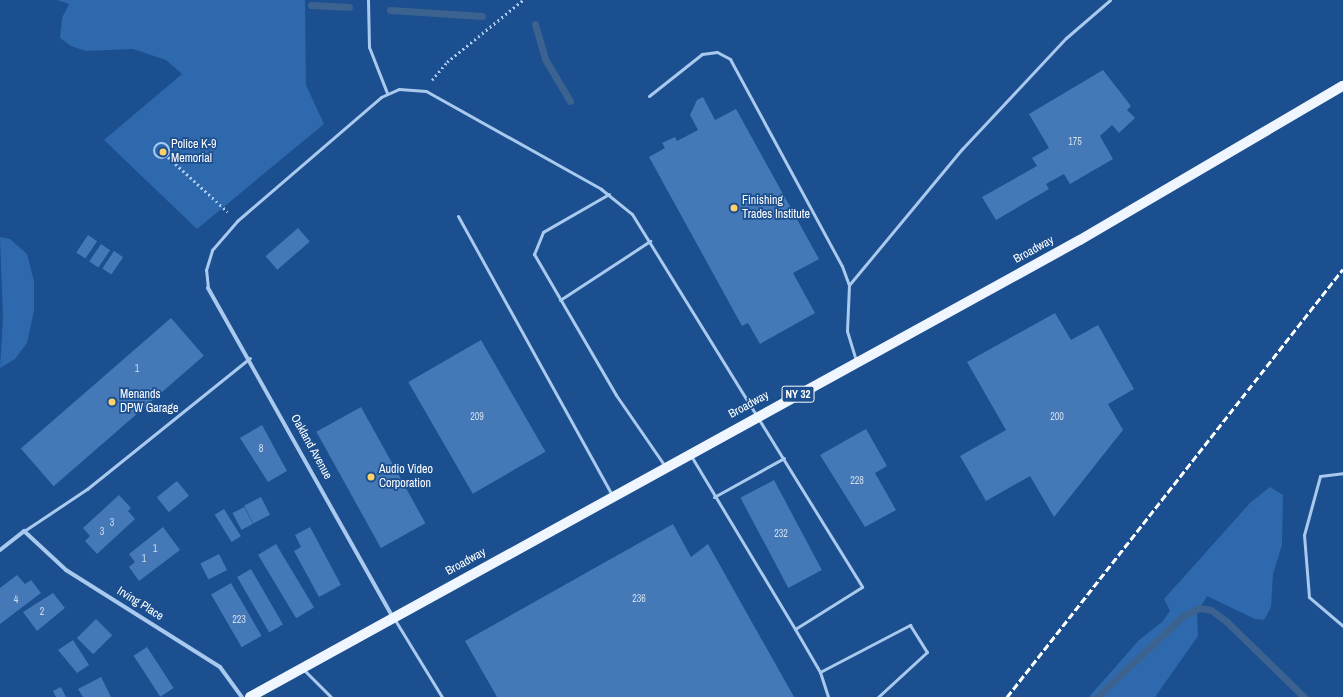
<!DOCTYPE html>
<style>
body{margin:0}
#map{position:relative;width:1343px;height:697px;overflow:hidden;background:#1b4f8f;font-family:"Archivo Narrow",sans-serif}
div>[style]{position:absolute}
.green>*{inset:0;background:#2e69ad}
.stream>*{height:7px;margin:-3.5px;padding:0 3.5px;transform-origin:3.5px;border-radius:3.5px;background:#3c6290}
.building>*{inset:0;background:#4478b7;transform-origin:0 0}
.path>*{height:2.5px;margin-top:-1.25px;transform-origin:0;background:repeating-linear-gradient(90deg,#a9c9ee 0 2px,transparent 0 5px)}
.path>.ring{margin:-1.25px;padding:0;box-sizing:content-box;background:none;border:2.5px solid #a9c9ee;border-radius:50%}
.service>*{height:3px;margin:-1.5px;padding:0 1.5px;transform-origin:1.5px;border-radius:1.5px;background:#a9c9ee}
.minor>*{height:4px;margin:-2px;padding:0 2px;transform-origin:2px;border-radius:2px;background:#a9c9ee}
.primary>*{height:10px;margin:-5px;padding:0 5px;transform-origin:5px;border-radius:5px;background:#f0f6ff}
.rail>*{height:3px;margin-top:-1.5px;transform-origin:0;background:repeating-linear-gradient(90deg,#fff 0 7px,transparent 0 10px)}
.dots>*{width:11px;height:11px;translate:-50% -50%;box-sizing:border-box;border:2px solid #1b4f8f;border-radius:50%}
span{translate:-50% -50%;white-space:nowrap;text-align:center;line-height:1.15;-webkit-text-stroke:3.5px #1b4f8f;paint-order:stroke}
.number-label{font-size:10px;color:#d0dded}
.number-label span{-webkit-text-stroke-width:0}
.shield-label span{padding:1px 3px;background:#1b4f8f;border:1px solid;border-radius:3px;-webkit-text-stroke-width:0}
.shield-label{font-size:11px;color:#fff;font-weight:700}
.poi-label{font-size:12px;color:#fff}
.left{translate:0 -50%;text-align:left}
.street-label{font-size:12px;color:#fff}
</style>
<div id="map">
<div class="green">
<i style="clip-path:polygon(57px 0,305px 0,306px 85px,324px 124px,197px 229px,104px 140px,182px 74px,166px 60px,133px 49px,86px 51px,71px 46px,60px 38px,62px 18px,69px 4px)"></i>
<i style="clip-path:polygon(0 237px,10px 239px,27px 254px,34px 281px,34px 311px,27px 343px,15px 359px,0 368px,3px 318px)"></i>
<i style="clip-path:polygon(1270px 487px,1283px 495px,1282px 545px,1273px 574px,1271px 607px,1264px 620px,1255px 619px,1207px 596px,1197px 613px,1198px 636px,1155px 697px,1089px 697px,1139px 640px,1162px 622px,1170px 611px,1164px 599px,1250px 503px)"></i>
</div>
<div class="stream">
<i style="left:311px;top:5px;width:38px;rotate:3deg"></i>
<i style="left:390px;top:10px;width:92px;rotate:3.7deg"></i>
<i style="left:535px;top:24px;width:36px;rotate:74deg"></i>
<i style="left:545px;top:59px;width:49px;rotate:59.2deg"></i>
<i style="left:1097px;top:697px;width:118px;rotate:-43.3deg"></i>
<i style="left:1183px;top:616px;width:18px;rotate:-27deg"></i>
<i style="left:1199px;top:608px;width:12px;rotate:9deg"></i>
<i style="left:1211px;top:610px;width:19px;rotate:36deg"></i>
<i style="left:1226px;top:621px;width:109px;rotate:44.3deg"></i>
</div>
<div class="building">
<i style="clip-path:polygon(1103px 70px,1131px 106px,1127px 110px,1135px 118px,1119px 133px,1112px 125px,1100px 136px,1113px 159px,1070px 184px,1064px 174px,1046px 184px,1049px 189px,996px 220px,982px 197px,1037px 166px,1032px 158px,1049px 148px,1029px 114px)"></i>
<i style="clip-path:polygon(703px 97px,715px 120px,736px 109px,819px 259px,793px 273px,815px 313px,760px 344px,748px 323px,742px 326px,649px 157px,665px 148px,662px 143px,675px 137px,677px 141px,698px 130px,690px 115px,697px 100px)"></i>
<i style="left:298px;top:228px;width:18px;height:43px;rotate:49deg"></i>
<i style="left:88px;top:235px;width:11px;height:21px;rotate:34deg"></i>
<i style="left:101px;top:244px;width:11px;height:21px;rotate:34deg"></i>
<i style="left:114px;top:251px;width:11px;height:21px;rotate:34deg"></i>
<i style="clip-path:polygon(1055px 313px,1071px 340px,1098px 325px,1134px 389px,1108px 404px,1123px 430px,1054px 517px,1030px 476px,986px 501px,960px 456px,1006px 430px,967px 362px)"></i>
<i style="left:171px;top:318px;width:50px;height:199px;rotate:49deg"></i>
<i style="left:481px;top:340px;width:129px;height:84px;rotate:60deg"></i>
<i style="left:361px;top:407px;width:133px;height:51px;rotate:61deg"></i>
<i style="clip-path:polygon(262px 425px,287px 471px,268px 482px,240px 438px)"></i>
<i style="clip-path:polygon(866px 429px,887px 466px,875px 473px,896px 510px,865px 527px,820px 455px)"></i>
<i style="left:774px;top:480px;width:102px;height:38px;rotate:62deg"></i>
<i style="left:177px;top:481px;width:19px;height:26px;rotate:51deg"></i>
<i style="clip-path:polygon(119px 495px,131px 508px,128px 511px,135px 519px,97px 554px,85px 541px,90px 536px,83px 528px)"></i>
<i style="left:261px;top:497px;width:20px;height:19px;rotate:63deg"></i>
<i style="left:244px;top:507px;width:19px;height:13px;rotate:62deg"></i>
<i style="left:224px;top:509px;width:32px;height:11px;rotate:58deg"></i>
<i style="clip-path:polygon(673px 524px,691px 557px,708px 544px,794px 697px,497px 697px,465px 641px)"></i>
<i style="clip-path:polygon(163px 527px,180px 550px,139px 581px,129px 567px,135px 562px,129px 554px)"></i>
<i style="clip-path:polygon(310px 527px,341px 585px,319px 597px,294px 551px,301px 547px,295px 535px)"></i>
<i style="left:276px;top:544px;width:74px;height:21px;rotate:59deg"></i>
<i style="left:219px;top:554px;width:18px;height:21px;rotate:63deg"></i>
<i style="left:251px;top:569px;width:64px;height:16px;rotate:60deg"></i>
<i style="clip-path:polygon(17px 575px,25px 584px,31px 580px,41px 593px,0 624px,0 588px)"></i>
<i style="left:231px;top:583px;width:61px;height:23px;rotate:60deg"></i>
<i style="clip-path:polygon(53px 593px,65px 608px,37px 631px,23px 612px)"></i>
<i style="left:96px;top:619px;width:23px;height:27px;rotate:45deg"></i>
<i style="clip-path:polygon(73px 640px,89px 665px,77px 673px,58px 650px)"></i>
<i style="left:147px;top:647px;width:49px;height:16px;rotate:57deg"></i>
<i style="clip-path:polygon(101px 677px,111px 697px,83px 697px,78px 689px)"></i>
<i style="clip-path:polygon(61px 687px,66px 697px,56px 697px,53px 691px)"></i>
</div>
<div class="path">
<i style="left:432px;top:80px;width:23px;rotate:-50deg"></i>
<i style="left:447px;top:62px;width:98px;rotate:-39.2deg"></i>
<i class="ring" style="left:154px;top:143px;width:13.5px;height:13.5px"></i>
<i style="left:168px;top:157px;width:81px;rotate:42.5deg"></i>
</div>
<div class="service">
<i style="left:368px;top:0;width:47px;rotate:88.8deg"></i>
<i style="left:369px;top:47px;width:49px;rotate:68.6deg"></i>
<i style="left:649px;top:96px;width:68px;rotate:-38.4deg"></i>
<i style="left:702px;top:54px;width:15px;rotate:-8deg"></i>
<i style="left:717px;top:52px;width:15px;rotate:28deg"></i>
<i style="left:730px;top:59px;width:235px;rotate:61.6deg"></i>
<i style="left:842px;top:266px;width:20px;rotate:70deg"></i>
<i style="left:849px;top:285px;width:46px;rotate:92.5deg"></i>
<i style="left:847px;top:331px;width:31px;rotate:73deg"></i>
<i style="left:609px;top:194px;width:76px;rotate:150.1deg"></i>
<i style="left:543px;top:232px;width:24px;rotate:112deg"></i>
<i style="left:534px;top:254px;width:163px;rotate:59.8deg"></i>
<i style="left:616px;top:395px;width:86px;rotate:55.4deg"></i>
<i style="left:458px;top:216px;width:319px;rotate:61.1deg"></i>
<i style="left:849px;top:285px;width:177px;rotate:-50.3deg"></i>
<i style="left:962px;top:149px;width:152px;rotate:-46.9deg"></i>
<i style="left:1066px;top:38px;width:58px;rotate:-40.8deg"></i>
<i style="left:208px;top:288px;width:18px;rotate:-96deg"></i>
<i style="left:206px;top:270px;width:21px;rotate:-73deg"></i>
<i style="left:212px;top:250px;width:38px;rotate:-49deg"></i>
<i style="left:237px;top:221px;width:190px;rotate:-40.7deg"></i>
<i style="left:381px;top:97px;width:20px;rotate:-24deg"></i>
<i style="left:399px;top:89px;width:27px;rotate:4deg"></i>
<i style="left:426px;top:91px;width:201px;rotate:29.2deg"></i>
<i style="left:601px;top:189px;width:40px;rotate:39deg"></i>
<i style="left:632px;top:214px;width:438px;rotate:58.3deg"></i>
<i style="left:862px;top:587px;width:79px;rotate:147.9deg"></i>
<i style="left:795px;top:629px;width:202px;rotate:-121deg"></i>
<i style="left:560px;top:300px;width:108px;rotate:-33.2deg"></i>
<i style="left:714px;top:497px;width:80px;rotate:-29.1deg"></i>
<i style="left:24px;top:531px;width:76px;rotate:-33.7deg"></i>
<i style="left:87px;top:489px;width:209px;rotate:-38.8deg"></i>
<i style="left:395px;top:620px;width:90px;rotate:58.6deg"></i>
<i style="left:1343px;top:626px;width:45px;rotate:-139.5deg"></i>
<i style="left:1309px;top:597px;width:62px;rotate:-94.6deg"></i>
<i style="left:1304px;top:535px;width:61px;rotate:-74.8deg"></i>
<i style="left:1320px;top:476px;width:23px;rotate:-7deg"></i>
<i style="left:795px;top:629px;width:50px;rotate:59.8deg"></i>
<i style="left:820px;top:672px;width:102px;rotate:-27.6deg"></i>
<i style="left:910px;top:625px;width:32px;rotate:58deg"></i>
<i style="left:927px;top:652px;width:67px;rotate:137.4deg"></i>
<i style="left:304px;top:670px;width:38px;rotate:45deg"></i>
<i style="left:820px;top:672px;width:26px;rotate:72deg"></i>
</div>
<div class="minor">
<i style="left:208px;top:288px;width:377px;rotate:60.7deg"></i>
<i style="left:0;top:550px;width:31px;rotate:-38deg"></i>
<i style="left:24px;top:531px;width:57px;rotate:42.9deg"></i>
<i style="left:66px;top:570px;width:182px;rotate:32.2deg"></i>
<i style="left:220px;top:667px;width:37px;rotate:54deg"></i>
</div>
<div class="primary">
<i style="left:250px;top:697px;width:947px;rotate:-28.84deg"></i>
<i style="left:1080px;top:240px;width:305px;rotate:-30.4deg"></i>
</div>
<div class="rail">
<i style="left:1007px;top:697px;width:544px;rotate:-51.87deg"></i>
</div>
<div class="dots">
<i style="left:163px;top:152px;background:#ffd166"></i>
<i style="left:734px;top:208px;background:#ffd166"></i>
<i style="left:112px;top:402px;background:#ffd166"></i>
<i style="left:371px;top:477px;background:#ffd166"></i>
</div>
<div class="number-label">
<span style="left:1075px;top:142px">175</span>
<span style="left:137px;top:369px">1</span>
<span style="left:477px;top:417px">209</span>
<span style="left:1057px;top:417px">200</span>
<span style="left:261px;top:449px">8</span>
<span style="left:857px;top:481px">228</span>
<span style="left:112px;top:523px">3</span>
<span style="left:102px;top:532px">3</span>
<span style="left:781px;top:534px">232</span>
<span style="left:155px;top:549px">1</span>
<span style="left:144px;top:559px">1</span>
<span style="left:639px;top:599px">236</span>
<span style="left:16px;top:600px">4</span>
<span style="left:42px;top:612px">2</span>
<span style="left:239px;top:620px">223</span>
</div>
<div class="shield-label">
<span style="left:798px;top:394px">NY 32</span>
</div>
<div class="poi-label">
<span class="left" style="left:171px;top:152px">Police K-9<br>Memorial</span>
<span class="left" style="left:742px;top:208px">Finishing<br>Trades Institute</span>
<span class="left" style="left:120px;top:402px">Menands<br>DPW Garage</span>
<span class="left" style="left:379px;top:477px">Audio Video<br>Corporation</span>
</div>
<div class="street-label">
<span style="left:1034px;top:250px;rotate:-29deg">Broadway</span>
<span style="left:749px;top:405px;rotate:-29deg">Broadway</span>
<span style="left:311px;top:447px;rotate:61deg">Oakland Avenue</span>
<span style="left:466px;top:562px;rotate:-29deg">Broadway</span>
<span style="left:140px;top:604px;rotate:32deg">Irving Place</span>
</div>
</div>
